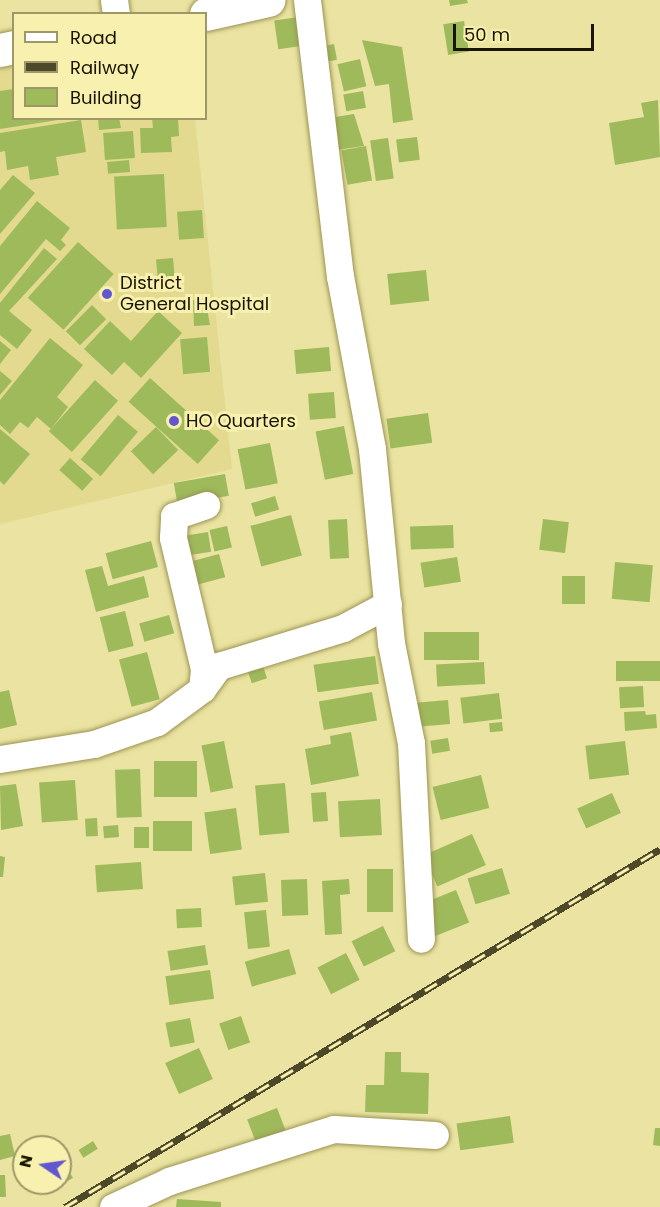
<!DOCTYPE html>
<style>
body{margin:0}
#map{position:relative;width:660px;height:1207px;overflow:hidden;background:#eae3a1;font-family:Poppins,sans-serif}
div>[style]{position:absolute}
.built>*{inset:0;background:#e3da90}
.building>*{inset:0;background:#9eba5b;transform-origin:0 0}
.roads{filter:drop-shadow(0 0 2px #9c9455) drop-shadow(0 0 2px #9c9455)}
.minor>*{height:27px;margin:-13.5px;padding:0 13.5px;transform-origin:13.5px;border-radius:13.5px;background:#fff}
.highway>*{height:33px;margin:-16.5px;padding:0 16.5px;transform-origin:16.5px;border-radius:16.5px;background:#fff}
.rail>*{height:7px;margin-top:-3.5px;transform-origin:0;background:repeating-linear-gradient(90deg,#f8f0ae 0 14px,#4c4828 0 28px);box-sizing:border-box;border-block:2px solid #4c4828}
.dots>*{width:16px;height:16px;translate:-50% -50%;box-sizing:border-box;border:3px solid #f8f0ae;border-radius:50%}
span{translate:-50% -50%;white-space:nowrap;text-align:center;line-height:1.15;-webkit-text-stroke:6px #f8f0ae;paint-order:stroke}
.poi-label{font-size:18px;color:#181400}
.left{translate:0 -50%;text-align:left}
.legend{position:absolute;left:12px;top:12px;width:195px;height:108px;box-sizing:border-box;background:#f8f0ae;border:2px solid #9e9868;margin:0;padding:8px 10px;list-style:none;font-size:18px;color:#181400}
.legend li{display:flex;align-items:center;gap:12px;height:30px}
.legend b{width:30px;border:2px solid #9e9868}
.north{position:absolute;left:12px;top:1135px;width:60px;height:60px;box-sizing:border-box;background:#f8f0ae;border:2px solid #9e9868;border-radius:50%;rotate:283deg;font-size:16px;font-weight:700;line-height:24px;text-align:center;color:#181400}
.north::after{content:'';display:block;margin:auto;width:21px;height:27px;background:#6257cf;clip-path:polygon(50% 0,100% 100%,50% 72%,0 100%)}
.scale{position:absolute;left:453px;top:24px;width:141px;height:27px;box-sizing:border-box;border:3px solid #181400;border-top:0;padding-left:8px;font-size:18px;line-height:21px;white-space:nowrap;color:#181400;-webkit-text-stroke:4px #f8f0ae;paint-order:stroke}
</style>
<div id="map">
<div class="built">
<i style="clip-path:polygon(13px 47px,14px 118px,195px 119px,232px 469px,0 524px,0 50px)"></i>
</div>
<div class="building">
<i style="clip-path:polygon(449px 0,467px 0,468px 3px,450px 6px)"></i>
<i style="left:299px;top:17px;width:29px;height:25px;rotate:82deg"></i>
<i style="left:464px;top:21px;width:31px;height:21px;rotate:81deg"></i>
<i style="clip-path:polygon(362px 40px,402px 47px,413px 120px,393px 123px,389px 84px,375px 86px)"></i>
<i style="left:334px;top:44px;width:16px;height:13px;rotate:79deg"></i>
<i style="left:360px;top:59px;width:28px;height:23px;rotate:77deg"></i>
<i style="clip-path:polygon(14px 89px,14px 118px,58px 120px,0 129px,0 91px)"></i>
<i style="left:363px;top:91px;width:17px;height:20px;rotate:80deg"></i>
<i style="clip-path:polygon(658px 100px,660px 157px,615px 165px,609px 123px,644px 117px,641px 103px)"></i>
<i style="clip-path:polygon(354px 114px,364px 146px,330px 151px,329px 118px)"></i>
<i style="clip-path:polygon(98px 118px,119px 118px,121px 128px,99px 130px)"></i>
<i style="clip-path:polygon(152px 118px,178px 118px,179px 136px,171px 137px,172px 152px,141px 153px,140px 128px,153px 128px)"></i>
<i style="clip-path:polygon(81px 120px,86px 152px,56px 157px,59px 175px,30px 180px,28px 166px,7px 170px,5px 151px,0 152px,0 133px)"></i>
<i style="left:133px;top:131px;width:27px;height:30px;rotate:86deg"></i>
<i style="left:417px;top:137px;width:23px;height:21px;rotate:83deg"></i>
<i style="left:388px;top:138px;width:41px;height:18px;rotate:82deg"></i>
<i style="left:366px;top:146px;width:35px;height:25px;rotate:80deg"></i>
<i style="left:129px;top:160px;width:12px;height:22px;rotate:85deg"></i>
<i style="left:164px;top:174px;width:53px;height:50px;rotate:87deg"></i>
<i style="clip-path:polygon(13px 175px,35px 193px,0 234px,0 190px)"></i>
<i style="clip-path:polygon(37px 201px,70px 228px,61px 240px,66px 245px,60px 251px,46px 239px,0 294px,0 246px)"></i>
<i style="left:202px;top:210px;width:28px;height:25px;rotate:86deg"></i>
<i style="left:78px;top:242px;width:48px;height:75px;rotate:42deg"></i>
<i style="clip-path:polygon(44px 248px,57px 259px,9px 311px,32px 330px,17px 349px,0 335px,0 303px)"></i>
<i style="left:173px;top:258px;width:23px;height:17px;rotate:85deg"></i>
<i style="left:426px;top:270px;width:31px;height:39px;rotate:84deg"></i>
<i style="clip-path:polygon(205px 298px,210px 325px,194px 326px,193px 300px)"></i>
<i style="left:92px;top:305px;width:20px;height:37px;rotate:45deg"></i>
<i style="clip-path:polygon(158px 311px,182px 333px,141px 378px,124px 362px,112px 375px,84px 349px,110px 321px,131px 341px)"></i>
<i style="left:207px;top:337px;width:35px;height:27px;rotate:85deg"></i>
<i style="clip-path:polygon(50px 338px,83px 365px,57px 397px,68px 407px,51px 429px,37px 417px,28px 428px,20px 422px,10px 434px,0 425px,0 400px)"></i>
<i style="clip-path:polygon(0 341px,11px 350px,0 364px)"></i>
<i style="left:329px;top:347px;width:24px;height:35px;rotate:85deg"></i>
<i style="clip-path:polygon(0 371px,12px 381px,0 395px)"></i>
<i style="left:150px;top:378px;width:93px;height:32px;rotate:42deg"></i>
<i style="left:95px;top:380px;width:31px;height:69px;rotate:42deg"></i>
<i style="left:334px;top:392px;width:26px;height:26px;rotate:86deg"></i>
<i style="left:428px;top:413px;width:30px;height:42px;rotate:82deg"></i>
<i style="left:118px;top:415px;width:26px;height:58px;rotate:40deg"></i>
<i style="left:344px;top:426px;width:49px;height:29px;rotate:79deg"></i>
<i style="left:156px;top:427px;width:32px;height:35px;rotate:46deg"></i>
<i style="clip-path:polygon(0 429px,30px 454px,4px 485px,0 481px)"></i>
<i style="left:270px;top:443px;width:41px;height:33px;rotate:79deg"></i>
<i style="left:70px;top:458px;width:31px;height:16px;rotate:42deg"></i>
<i style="left:225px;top:474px;width:22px;height:52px;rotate:80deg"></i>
<i style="left:275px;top:496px;width:14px;height:25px;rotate:73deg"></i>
<i style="left:291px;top:515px;width:42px;height:42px;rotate:75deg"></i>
<i style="left:347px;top:519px;width:39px;height:19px;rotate:87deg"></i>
<i style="left:543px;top:519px;width:26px;height:31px;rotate:7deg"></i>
<i style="left:453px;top:525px;width:23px;height:43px;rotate:88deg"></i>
<i style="left:227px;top:526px;width:22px;height:18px;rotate:77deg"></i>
<i style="left:208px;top:532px;width:20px;height:32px;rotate:81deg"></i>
<i style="left:151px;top:541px;width:27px;height:47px;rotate:75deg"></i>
<i style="left:219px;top:554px;width:24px;height:34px;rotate:75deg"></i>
<i style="left:457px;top:557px;width:25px;height:37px;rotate:81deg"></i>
<i style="left:615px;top:562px;width:38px;height:37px;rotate:5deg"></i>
<i style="clip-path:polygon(102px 566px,108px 586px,144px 576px,149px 597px,96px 612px,85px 570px)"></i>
<i style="left:562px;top:576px;width:23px;height:28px"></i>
<i style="left:125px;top:611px;width:36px;height:26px;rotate:76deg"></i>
<i style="left:169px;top:615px;width:19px;height:31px;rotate:74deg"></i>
<i style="left:424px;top:632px;width:55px;height:28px"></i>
<i style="left:147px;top:652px;width:49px;height:29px;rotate:75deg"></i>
<i style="left:375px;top:656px;width:28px;height:62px;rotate:82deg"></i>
<i style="left:660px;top:661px;width:20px;height:44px;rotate:90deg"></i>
<i style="left:484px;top:662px;width:22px;height:48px;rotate:87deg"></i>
<i style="left:263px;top:666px;width:13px;height:16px;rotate:72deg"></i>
<i style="left:643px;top:686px;width:21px;height:24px;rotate:87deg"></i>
<i style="clip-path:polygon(9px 690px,17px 725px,0 729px,0 692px)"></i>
<i style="left:372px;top:692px;width:29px;height:54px;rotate:80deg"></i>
<i style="left:499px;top:693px;width:26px;height:39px;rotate:83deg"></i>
<i style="left:448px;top:700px;width:24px;height:35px;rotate:85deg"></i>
<i style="clip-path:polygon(645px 711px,646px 715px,656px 714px,657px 728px,625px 731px,624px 712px)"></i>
<i style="left:502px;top:722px;width:9px;height:13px;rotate:84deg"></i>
<i style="clip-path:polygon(351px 732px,359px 776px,311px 785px,305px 749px,331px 744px,330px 736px)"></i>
<i style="left:448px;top:738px;width:13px;height:18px;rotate:81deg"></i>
<i style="left:224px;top:741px;width:48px;height:23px;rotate:79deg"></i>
<i style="left:625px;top:741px;width:34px;height:40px;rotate:83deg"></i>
<i style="left:154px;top:761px;width:43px;height:36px"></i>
<i style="left:140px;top:769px;width:48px;height:25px;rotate:88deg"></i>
<i style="left:481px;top:775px;width:34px;height:50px;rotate:76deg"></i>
<i style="left:75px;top:780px;width:40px;height:36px;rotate:86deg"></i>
<i style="left:285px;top:783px;width:50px;height:30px;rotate:85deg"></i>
<i style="clip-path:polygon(16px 784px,23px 826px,1px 830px,0 786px)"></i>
<i style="left:326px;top:792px;width:29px;height:15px;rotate:86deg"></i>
<i style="left:612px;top:793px;width:22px;height:38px;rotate:66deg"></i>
<i style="left:380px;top:799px;width:36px;height:42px;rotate:87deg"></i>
<i style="left:236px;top:808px;width:42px;height:32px;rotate:82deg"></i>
<i style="left:97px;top:818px;width:18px;height:12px;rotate:87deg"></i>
<i style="left:153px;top:821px;width:39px;height:30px"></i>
<i style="left:118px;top:825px;width:12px;height:15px;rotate:85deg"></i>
<i style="left:149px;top:827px;width:21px;height:15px;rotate:90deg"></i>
<i style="left:472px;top:834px;width:34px;height:53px;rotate:66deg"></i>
<i style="clip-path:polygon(0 856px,5px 857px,3px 877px,0 877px)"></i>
<i style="left:141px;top:862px;width:27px;height:46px;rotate:86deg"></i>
<i style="left:502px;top:868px;width:27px;height:36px;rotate:73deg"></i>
<i style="left:367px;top:869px;width:26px;height:43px"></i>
<i style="left:265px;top:873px;width:29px;height:33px;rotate:84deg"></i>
<i style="left:307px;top:879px;width:36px;height:26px;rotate:88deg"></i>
<i style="clip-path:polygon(349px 879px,350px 894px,340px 895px,342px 934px,325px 935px,322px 881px)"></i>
<i style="left:456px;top:890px;width:35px;height:37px;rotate:68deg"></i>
<i style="left:201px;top:908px;width:19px;height:25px;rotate:87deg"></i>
<i style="left:266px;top:910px;width:37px;height:22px;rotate:84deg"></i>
<i style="left:383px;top:926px;width:28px;height:35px;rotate:64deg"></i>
<i style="left:205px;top:945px;width:20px;height:38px;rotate:81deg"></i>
<i style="left:289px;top:949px;width:26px;height:46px;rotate:74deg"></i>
<i style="left:346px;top:953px;width:30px;height:32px;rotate:63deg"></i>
<i style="left:210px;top:970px;width:29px;height:45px;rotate:82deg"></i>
<i style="left:241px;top:1016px;width:28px;height:23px;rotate:71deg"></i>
<i style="left:190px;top:1018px;width:25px;height:25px;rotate:79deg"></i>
<i style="left:199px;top:1048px;width:34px;height:37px;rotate:66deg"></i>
<i style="clip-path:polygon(385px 1052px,401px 1052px,401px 1072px,429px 1073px,428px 1114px,365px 1112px,366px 1085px,384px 1085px)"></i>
<i style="left:277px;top:1108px;width:30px;height:32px;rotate:69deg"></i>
<i style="left:510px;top:1116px;width:27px;height:54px;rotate:82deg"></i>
<i style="clip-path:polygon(655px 1128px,660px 1128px,660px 1146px,653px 1145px)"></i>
<i style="clip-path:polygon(10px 1134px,15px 1156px,0 1160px,0 1136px)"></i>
<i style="left:93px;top:1141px;width:9px;height:17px;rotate:58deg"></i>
<i style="clip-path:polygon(63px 1160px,73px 1178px,47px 1192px,42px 1183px,60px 1183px)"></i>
<i style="clip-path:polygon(0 1175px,5px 1175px,6px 1197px,0 1197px)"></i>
<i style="clip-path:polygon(177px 1199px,221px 1202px,221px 1207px,176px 1207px)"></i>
</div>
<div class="roads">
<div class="minor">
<i style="left:114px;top:0;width:14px;rotate:82deg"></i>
<i style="left:307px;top:0;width:278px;rotate:83.2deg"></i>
<i style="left:340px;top:276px;width:176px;rotate:79.5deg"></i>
<i style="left:372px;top:449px;width:195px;rotate:84.4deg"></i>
<i style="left:391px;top:643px;width:102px;rotate:78.7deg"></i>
<i style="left:411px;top:743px;width:196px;rotate:87.1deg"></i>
<i style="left:202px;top:689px;width:20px;rotate:-84deg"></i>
<i style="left:204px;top:669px;width:135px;rotate:-103.3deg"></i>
<i style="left:173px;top:538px;width:22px;rotate:-87deg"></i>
<i style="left:174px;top:516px;width:34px;rotate:-19deg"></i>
<i style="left:0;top:759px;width:95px;rotate:-9.1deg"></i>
<i style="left:94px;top:744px;width:67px;rotate:-19.2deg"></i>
<i style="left:157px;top:722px;width:56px;rotate:-36.3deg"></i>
<i style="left:202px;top:689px;width:29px;rotate:-54deg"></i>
<i style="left:219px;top:666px;width:130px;rotate:-17deg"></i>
<i style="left:343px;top:628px;width:51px;rotate:-28.1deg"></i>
<i style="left:113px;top:1207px;width:62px;rotate:-24.9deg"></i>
<i style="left:169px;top:1181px;width:173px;rotate:-17.5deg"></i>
<i style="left:334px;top:1129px;width:101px;rotate:3.4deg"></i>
</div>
<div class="highway">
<i style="left:206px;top:14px;width:64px;rotate:-12.7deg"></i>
<i style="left:0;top:50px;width:14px;rotate:-12deg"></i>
</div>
</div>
<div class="rail">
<i style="left:65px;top:1207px;width:694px;rotate:-31.03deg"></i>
</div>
<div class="dots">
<i style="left:107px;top:294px;background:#6257cf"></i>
<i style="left:174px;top:421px;background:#6257cf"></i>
</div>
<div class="poi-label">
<span class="left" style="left:120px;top:294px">District<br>General Hospital</span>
<span class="left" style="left:186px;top:421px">HO Quarters</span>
</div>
<ul class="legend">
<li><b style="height:8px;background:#fff"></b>Road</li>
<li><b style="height:8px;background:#4c4828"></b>Railway</li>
<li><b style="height:16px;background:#9eba5b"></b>Building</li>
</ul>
<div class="north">N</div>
<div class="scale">50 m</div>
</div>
